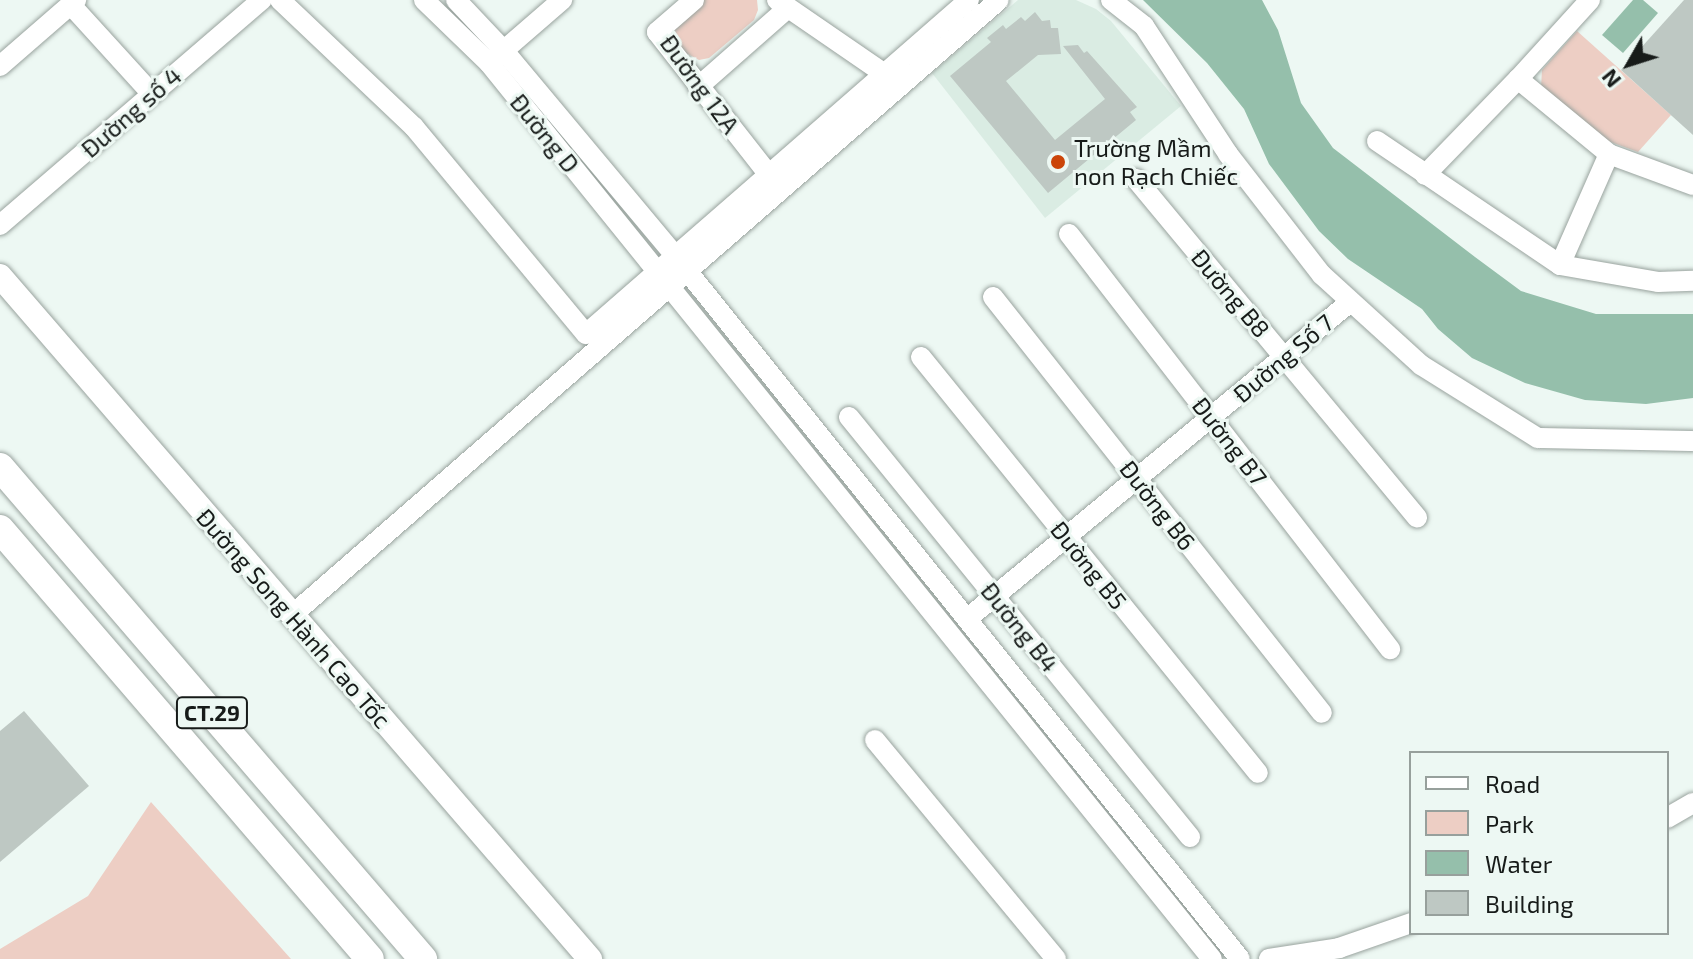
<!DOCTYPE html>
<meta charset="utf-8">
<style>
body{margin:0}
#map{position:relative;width:1693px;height:959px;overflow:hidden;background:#edf8f3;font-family:"Exo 2",sans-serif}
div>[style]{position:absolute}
.built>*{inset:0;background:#daece3}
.green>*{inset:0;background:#edcec4}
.water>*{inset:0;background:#95bfab}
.building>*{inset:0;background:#bec8c3}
.roads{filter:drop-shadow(0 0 2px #99a39e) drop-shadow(0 0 2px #99a39e)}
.minor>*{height:20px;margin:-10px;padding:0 10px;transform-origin:10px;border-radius:10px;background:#fff}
.major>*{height:24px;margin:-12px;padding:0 12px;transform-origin:12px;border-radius:12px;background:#fff}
.highway>*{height:28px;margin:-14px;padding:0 14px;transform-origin:14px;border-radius:14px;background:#fff}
.dots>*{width:22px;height:22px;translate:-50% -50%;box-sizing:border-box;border:4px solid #edf8f3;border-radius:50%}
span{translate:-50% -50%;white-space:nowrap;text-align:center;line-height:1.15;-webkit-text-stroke:6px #edf8f3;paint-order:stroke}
.shield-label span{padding:2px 6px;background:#edf8f3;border:2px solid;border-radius:6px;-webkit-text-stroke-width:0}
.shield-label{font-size:22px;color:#171b19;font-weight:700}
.street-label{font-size:24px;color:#171b19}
.poi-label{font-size:24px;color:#171b19}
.left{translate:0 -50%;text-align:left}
.legend{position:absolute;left:1409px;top:751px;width:260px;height:184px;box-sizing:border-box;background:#edf8f3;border:2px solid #97a09c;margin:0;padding:10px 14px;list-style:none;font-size:24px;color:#171b19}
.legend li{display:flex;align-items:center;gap:16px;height:40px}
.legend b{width:40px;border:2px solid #97a09c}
.north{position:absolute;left:1589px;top:24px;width:80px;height:80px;-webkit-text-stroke:6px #edf8f3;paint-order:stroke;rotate:231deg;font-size:22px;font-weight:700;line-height:32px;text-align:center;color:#171b19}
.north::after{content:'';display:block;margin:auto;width:28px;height:36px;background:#171b19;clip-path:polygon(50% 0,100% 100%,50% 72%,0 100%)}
</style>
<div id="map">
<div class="built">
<i style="clip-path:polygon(1018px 0,1076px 0,1096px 9px,1111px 21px,1181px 106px,1045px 218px,932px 73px)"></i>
</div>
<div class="green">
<i style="clip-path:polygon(700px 0,757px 0,758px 10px,754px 20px,709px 58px,699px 60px,684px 52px,674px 35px,675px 26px)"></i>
<i style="clip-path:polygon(1577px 31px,1671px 115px,1638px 152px,1605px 140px,1541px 87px,1542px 70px)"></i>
<i style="clip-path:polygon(151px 802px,291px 959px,0 959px,0 949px,88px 896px)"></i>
</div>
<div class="water">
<i style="clip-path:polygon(1143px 0,1262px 0,1278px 30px,1301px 103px,1333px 148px,1475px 257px,1521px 291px,1596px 314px,1693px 314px,1693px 398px,1646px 404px,1585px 400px,1525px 383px,1472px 358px,1438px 329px,1422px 309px,1348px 259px,1319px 231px,1269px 164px,1244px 109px,1207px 63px)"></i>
<i style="clip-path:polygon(1633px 0,1643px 0,1658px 13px,1623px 53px,1602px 35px)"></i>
</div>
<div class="building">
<i style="clip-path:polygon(1684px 0,1693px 0,1693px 135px,1621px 70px)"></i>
<i style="clip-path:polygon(1035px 12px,1042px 21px,1050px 20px,1051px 28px,1058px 28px,1061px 54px,1038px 55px,1006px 81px,1055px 140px,1105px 99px,1063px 46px,1078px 45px,1084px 53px,1087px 51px,1137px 107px,1130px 112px,1136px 120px,1048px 193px,950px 76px,991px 42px,987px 38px,1003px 25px,1006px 29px,1021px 17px,1025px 21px)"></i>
<i style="clip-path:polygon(24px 711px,89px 786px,0 862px,0 731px)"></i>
</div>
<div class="roads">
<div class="minor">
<i style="left:280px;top:0;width:185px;rotate:43.5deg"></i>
<i style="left:414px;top:127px;width:269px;rotate:50.3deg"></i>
<i style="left:586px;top:334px;width:508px;rotate:-41.09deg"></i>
<i style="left:424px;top:0;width:91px;rotate:44.1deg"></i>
<i style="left:489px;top:63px;width:1151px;rotate:51.1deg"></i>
<i style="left:456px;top:0;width:70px;rotate:46.7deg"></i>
<i style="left:504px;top:51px;width:268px;rotate:50.1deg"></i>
<i style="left:676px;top:257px;width:900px;rotate:51.22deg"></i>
<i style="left:694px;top:0;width:49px;rotate:139.1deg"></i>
<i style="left:657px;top:32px;width:182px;rotate:51.9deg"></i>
<i style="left:777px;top:0;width:132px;rotate:34.5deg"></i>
<i style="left:1111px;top:0;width:42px;rotate:38.2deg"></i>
<i style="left:1144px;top:26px;width:153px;rotate:56.7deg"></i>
<i style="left:1228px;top:154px;width:153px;rotate:52.2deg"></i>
<i style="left:1322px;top:275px;width:134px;rotate:42.3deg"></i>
<i style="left:1421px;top:365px;width:138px;rotate:32deg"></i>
<i style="left:1538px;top:438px;width:155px;rotate:1.1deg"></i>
<i style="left:1590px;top:0;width:107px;rotate:132.3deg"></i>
<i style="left:1518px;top:79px;width:118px;rotate:39.5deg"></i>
<i style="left:1609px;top:154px;width:90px;rotate:20.3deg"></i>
<i style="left:71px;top:5px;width:120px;rotate:47.7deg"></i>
<i style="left:495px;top:58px;width:89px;rotate:-40.9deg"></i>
<i style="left:0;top:66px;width:101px;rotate:-41deg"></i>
<i style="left:698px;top:87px;width:120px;rotate:-41.3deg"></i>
<i style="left:1377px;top:141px;width:221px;rotate:34.1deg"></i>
<i style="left:1560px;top:265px;width:99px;rotate:9.8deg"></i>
<i style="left:1658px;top:282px;width:35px;rotate:-2deg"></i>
<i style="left:1425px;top:175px;width:134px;rotate:-45.9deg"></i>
<i style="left:1136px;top:179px;width:440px;rotate:50.3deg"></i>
<i style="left:0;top:225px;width:345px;rotate:-40.7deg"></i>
<i style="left:1069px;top:234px;width:525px;rotate:52.28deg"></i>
<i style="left:1560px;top:265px;width:121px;rotate:-66.2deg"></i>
<i style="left:993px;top:297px;width:530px;rotate:51.66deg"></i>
<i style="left:921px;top:357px;width:535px;rotate:50.99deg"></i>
<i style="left:849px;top:417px;width:541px;rotate:50.93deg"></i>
<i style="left:291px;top:616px;width:938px;rotate:-41.03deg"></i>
<i style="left:967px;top:619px;width:496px;rotate:-39.6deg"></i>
<i style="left:875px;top:740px;width:284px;rotate:50.4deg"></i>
<i style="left:1667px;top:818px;width:30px;rotate:-30deg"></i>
<i style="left:1269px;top:959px;width:71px;rotate:-8.9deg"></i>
<i style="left:1339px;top:948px;width:76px;rotate:-19.1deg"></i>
</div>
<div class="major">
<i style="left:0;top:276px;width:903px;rotate:49.18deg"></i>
</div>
<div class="highway">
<i style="left:0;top:467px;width:649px;rotate:49.31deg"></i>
<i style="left:0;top:529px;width:567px;rotate:49.29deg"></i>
</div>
</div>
<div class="dots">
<i style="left:1058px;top:162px;background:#cb4509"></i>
</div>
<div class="shield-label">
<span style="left:212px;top:713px">CT.29</span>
</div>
<div class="street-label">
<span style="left:700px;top:84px;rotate:54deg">Đường 12A</span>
<span style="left:131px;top:112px;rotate:-41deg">Đường số 4</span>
<span style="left:545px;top:133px;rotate:51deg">Đường D</span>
<span style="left:1231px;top:293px;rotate:50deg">Đường B8</span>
<span style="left:1283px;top:358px;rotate:-40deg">Đường Số 7</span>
<span style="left:1230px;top:441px;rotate:52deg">Đường B7</span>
<span style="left:1158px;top:505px;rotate:52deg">Đường B6</span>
<span style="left:1089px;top:565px;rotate:51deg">Đường B5</span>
<span style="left:294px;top:618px;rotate:49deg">Đường Song Hành Cao Tốc</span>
<span style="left:1020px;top:627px;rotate:51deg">Đường B4</span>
</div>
<div class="poi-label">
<span class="left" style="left:1074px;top:162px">Trường Mầm<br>non Rạch Chiếc</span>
</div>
<ul class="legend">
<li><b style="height:10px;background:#fff"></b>Road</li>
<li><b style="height:22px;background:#edcec4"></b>Park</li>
<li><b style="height:22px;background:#95bfab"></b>Water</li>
<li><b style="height:22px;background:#bec8c3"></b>Building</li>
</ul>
<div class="north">N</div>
</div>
